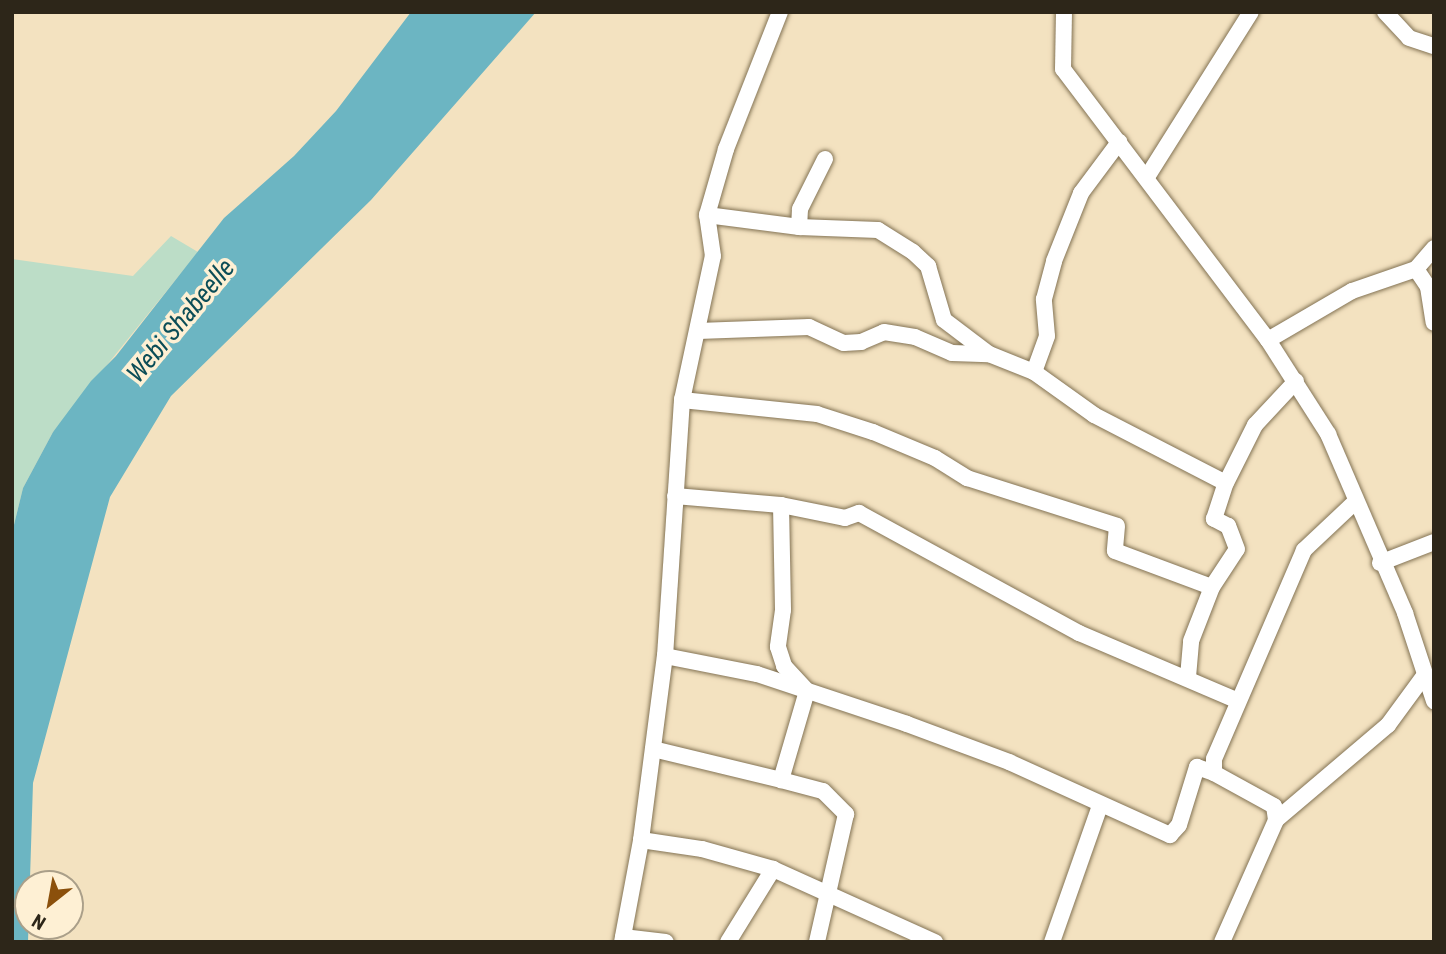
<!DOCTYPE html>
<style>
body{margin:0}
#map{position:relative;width:1446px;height:954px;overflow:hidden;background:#f3e2c0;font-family:"Roboto Condensed",sans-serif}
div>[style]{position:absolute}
.green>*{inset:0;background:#bcddc7}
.water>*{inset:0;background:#6cb5c2}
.roads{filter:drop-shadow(0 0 2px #837354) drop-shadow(0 0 2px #837354)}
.street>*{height:16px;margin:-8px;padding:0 8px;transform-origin:8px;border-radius:8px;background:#fff}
span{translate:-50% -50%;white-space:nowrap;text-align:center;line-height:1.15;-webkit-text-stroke:7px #fef0d4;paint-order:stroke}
.water-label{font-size:26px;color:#0b4d57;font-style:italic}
.frame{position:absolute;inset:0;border:14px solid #2d2619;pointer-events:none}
.north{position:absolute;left:14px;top:870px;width:70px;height:70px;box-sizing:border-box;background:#fef0d4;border:2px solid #aa9f89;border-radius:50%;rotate:211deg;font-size:19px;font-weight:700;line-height:28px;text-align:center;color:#2d2619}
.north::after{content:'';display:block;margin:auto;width:24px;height:32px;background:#8b500c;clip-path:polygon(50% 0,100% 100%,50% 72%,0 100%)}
</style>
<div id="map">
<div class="green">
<i style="clip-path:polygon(171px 236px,198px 252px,53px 432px,23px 488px,12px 533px,12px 259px,133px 276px)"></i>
</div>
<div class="water">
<i style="clip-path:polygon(411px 12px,536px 12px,371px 200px,171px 396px,110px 497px,33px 783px,28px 942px,12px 942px,12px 533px,23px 488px,53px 432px,91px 381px,116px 356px,224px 218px,294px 156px,336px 111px)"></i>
</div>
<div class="roads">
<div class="street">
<i style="left:1064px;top:12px;width:57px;rotate:91deg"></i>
<i style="left:1063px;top:69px;width:340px;rotate:52.9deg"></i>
<i style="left:1268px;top:340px;width:112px;rotate:57.4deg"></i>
<i style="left:1328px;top:434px;width:195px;rotate:66.7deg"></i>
<i style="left:1405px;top:613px;width:93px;rotate:71.8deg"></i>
<i style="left:1385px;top:12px;width:35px;rotate:47deg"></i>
<i style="left:1409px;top:38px;width:26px;rotate:18deg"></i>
<i style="left:825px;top:159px;width:56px;rotate:116.6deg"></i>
<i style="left:800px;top:209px;width:18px;rotate:93deg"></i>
<i style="left:799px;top:227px;width:79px;rotate:2.2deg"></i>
<i style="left:878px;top:230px;width:41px;rotate:32.2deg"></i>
<i style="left:913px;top:252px;width:21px;rotate:43deg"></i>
<i style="left:928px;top:266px;width:56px;rotate:73.5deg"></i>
<i style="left:944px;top:320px;width:56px;rotate:37.1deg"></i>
<i style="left:1147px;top:177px;width:195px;rotate:-57.8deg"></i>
<i style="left:707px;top:215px;width:93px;rotate:7.4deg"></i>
<i style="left:1416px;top:269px;width:22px;rotate:56deg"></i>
<i style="left:1428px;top:287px;width:36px;rotate:81deg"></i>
<i style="left:698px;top:331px;width:111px;rotate:-2.1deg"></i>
<i style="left:809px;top:327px;width:38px;rotate:25deg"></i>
<i style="left:844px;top:343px;width:17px;rotate:-3deg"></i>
<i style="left:861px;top:342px;width:25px;rotate:-23deg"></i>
<i style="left:884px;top:332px;width:31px;rotate:9deg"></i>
<i style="left:915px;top:337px;width:40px;rotate:23.4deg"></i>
<i style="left:952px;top:353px;width:37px;rotate:2deg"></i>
<i style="left:989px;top:354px;width:48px;rotate:21.8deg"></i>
<i style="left:1034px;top:372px;width:74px;rotate:35.6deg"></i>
<i style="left:1094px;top:415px;width:148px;rotate:27.3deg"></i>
<i style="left:1268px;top:340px;width:97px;rotate:-30.3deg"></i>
<i style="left:1352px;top:291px;width:68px;rotate:-19deg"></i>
<i style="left:1416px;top:269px;width:28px;rotate:-49deg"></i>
<i style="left:1034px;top:372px;width:38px;rotate:-70deg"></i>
<i style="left:1047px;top:336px;width:37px;rotate:-95deg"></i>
<i style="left:1044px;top:299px;width:39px;rotate:-75deg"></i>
<i style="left:1054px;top:261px;width:73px;rotate:-68.3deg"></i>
<i style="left:1081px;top:193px;width:64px;rotate:-53.3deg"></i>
<i style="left:682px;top:400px;width:136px;rotate:5.9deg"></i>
<i style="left:817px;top:414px;width:59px;rotate:17.8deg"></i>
<i style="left:873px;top:432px;width:67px;rotate:22.8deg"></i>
<i style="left:935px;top:458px;width:38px;rotate:32deg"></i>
<i style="left:967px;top:478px;width:157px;rotate:17.7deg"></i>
<i style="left:1117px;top:526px;width:25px;rotate:95deg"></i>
<i style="left:1115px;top:551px;width:103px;rotate:20.4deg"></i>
<i style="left:675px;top:496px;width:106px;rotate:4.9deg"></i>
<i style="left:781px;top:505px;width:65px;rotate:11.5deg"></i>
<i style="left:845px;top:518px;width:15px;rotate:-20deg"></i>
<i style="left:859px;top:513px;width:251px;rotate:28.6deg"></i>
<i style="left:1079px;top:633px;width:171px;rotate:23.1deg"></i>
<i style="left:781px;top:505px;width:105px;rotate:88.9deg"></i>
<i style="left:783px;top:610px;width:37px;rotate:98deg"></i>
<i style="left:778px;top:647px;width:20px;rotate:72deg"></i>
<i style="left:784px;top:666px;width:34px;rotate:47deg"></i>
<i style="left:807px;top:691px;width:93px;rotate:106.3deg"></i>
<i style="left:781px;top:780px;width:43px;rotate:14.7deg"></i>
<i style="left:823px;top:791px;width:33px;rotate:45deg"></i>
<i style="left:846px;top:814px;width:131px;rotate:102.8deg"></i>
<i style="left:1380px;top:563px;width:58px;rotate:-21.3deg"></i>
<i style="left:665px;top:656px;width:94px;rotate:11.1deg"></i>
<i style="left:757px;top:674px;width:158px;rotate:18.4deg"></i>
<i style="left:907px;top:724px;width:109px;rotate:20.4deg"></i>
<i style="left:1009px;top:762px;width:177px;rotate:24.4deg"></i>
<i style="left:1170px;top:835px;width:13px;rotate:-48deg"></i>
<i style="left:1179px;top:825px;width:61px;rotate:-72.8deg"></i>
<i style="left:1197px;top:767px;width:18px;rotate:19deg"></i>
<i style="left:1188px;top:677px;width:36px;rotate:-85deg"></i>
<i style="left:1191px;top:641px;width:58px;rotate:-68.7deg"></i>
<i style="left:1212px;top:587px;width:45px;rotate:-56.7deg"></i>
<i style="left:1237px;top:549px;width:25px;rotate:-111deg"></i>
<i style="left:1228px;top:526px;width:16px;rotate:-153deg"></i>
<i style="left:1214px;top:519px;width:38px;rotate:-72deg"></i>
<i style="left:1226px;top:483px;width:65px;rotate:-63.4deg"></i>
<i style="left:1255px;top:425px;width:60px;rotate:-47deg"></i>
<i style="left:653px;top:749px;width:132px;rotate:13.6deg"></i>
<i style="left:1276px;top:820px;width:147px;rotate:-40.3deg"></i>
<i style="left:1388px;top:725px;width:61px;rotate:-53.7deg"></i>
<i style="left:641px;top:840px;width:62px;rotate:8.4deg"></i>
<i style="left:702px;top:849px;width:74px;rotate:15.7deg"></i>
<i style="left:773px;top:869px;width:178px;rotate:24.3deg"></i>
<i style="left:623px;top:937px;width:43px;rotate:6.6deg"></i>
<i style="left:622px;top:942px;width:104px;rotate:-79.4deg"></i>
<i style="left:641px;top:840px;width:186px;rotate:-82.6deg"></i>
<i style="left:665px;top:656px;width:257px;rotate:-86.2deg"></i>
<i style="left:682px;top:400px;width:147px;rotate:-77.9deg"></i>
<i style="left:713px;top:256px;width:41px;rotate:-98.3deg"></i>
<i style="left:707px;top:215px;width:69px;rotate:-73.9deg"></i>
<i style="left:726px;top:149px;width:147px;rotate:-68.5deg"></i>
<i style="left:728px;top:942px;width:86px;rotate:-58.3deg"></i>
<i style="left:1052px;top:942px;width:144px;rotate:-70.6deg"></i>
<i style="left:1222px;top:942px;width:133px;rotate:-66.1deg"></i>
<i style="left:1276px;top:820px;width:14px;rotate:-98deg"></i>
<i style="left:1274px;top:806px;width:68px;rotate:-151.2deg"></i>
<i style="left:1214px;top:773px;width:14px;rotate:-90deg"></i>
<i style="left:1214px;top:759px;width:228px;rotate:-66.7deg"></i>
<i style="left:1304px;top:550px;width:70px;rotate:-43.3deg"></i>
</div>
</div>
<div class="water-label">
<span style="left:181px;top:321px;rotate:-50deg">Webi Shabeelle</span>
</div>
<div class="frame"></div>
<div class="north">N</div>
</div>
